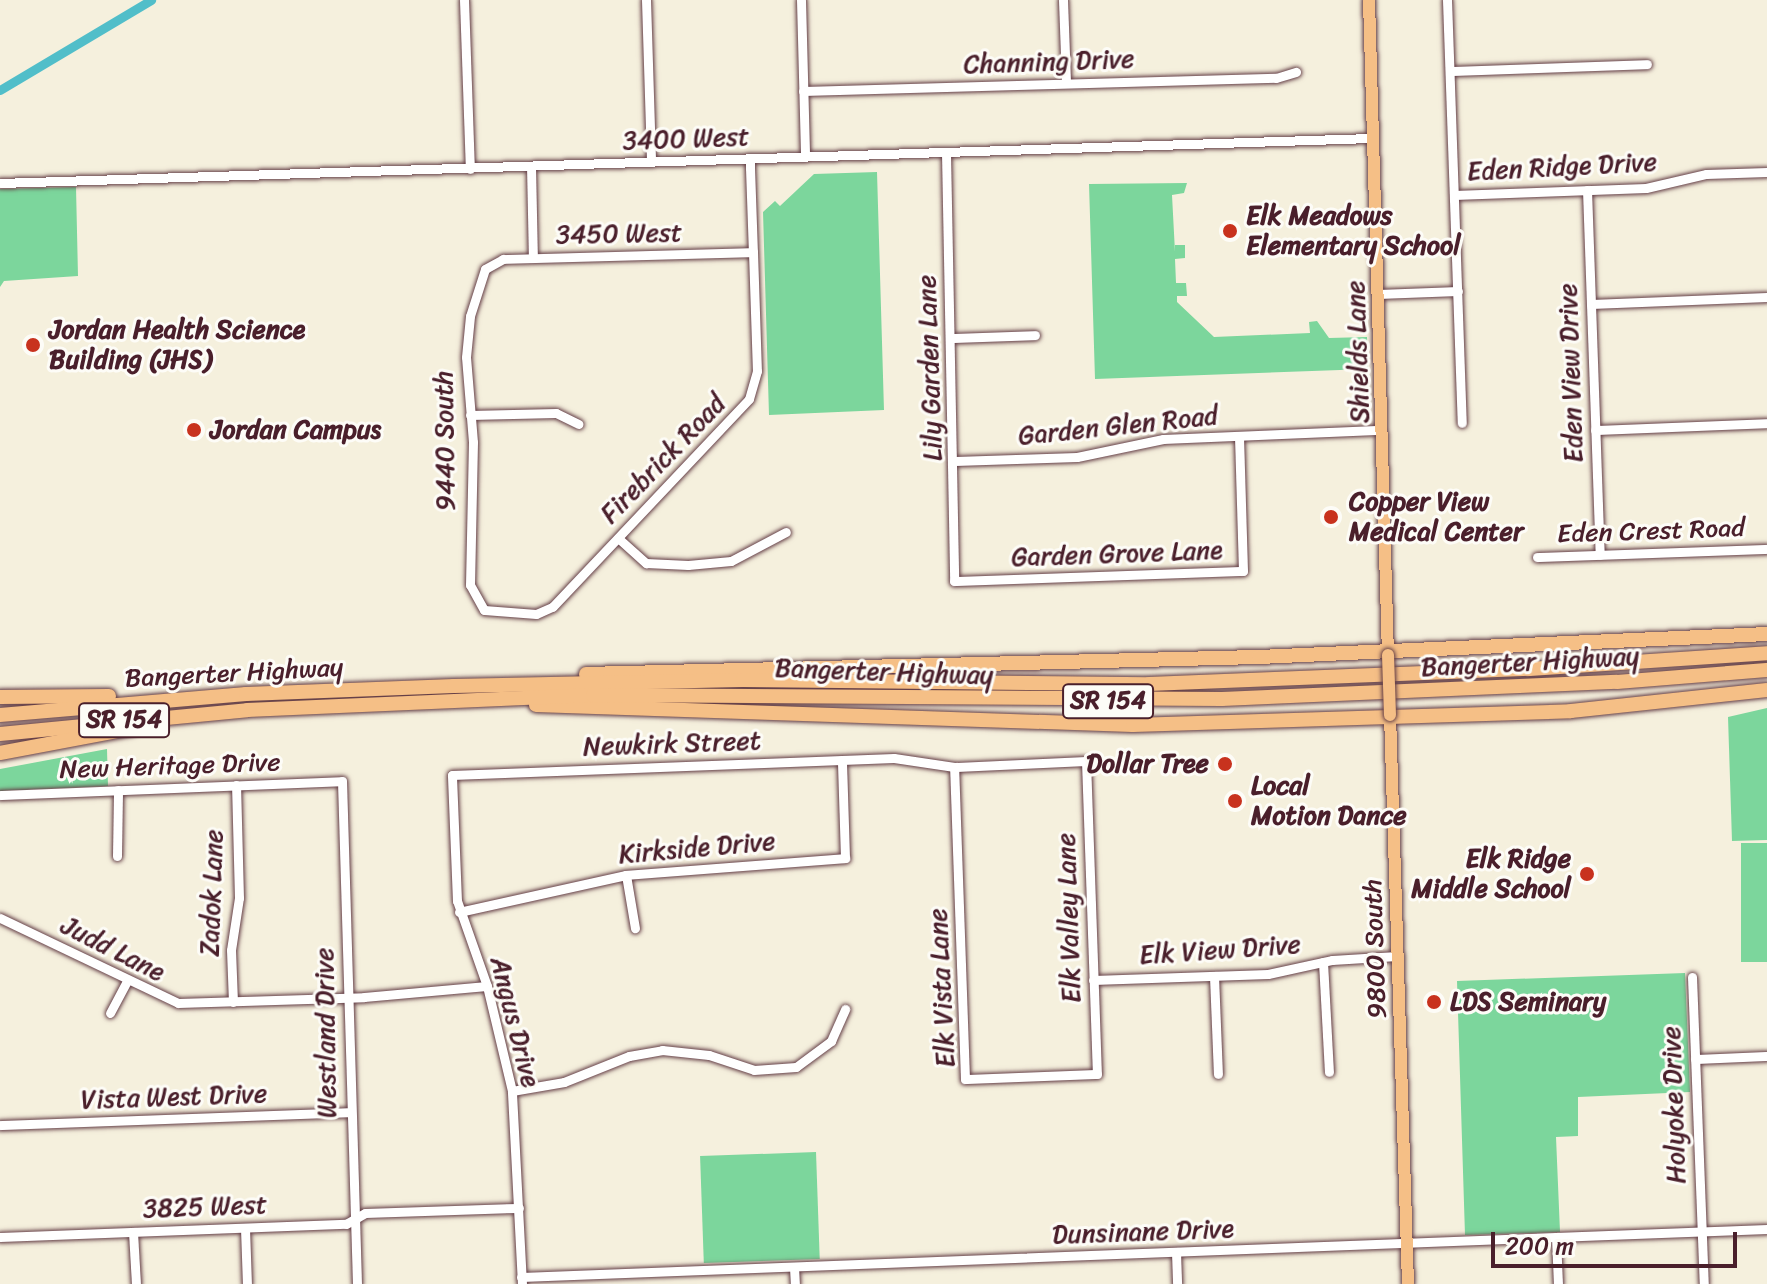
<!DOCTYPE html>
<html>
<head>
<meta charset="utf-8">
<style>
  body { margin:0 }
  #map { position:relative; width:1767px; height:1284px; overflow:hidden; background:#f5f0dd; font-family:Sriracha,sans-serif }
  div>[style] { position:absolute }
  .green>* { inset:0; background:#7cd69c; transform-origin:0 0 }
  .canal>* { height:9px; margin:-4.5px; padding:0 4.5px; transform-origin:4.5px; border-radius:4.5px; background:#51bec9 }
  .roads { filter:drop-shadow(0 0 2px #643e46) drop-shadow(0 0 2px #643e46) }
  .minor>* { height:9px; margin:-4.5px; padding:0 4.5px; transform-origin:4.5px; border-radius:4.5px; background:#fff }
  .major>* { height:12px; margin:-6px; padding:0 6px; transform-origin:6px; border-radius:6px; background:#f5bf86 }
  .highway>* { height:14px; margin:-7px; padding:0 7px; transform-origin:7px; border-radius:7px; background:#f5bf86 }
  .bridges { filter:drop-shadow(0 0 2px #643e46) drop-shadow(0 0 2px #643e46) }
  .major-bridge>* { height:12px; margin:-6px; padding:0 6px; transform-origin:6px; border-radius:6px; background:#f5bf86 }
  .dots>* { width:22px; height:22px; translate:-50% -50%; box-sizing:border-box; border:4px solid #fdfcf7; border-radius:50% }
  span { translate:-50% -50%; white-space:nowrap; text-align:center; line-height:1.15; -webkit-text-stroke:6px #fdfcf7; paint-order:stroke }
  .shield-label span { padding:2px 6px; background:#fdfcf7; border:2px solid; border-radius:6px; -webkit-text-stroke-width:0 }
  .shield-label { font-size:24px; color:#4a1f2b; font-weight:700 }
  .street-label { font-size:26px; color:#4a1f2b }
  .poi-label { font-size:26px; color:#4a1f2b; font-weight:700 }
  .left { translate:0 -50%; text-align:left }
  .right { translate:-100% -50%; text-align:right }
  .scale { position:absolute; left:1491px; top:1232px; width:246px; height:36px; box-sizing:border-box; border:4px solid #4a1f2b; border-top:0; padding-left:10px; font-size:24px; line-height:28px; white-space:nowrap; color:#4a1f2b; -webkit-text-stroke:6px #fdfcf7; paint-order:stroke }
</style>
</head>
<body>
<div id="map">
  <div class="green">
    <i style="clip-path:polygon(877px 172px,884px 410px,769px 415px,763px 212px,775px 201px,780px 206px,814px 174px)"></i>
    <i style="clip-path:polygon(1187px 183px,1184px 193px,1172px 195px,1175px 252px,1175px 245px,1185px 245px,1185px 258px,1175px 259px,1176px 283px,1186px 283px,1187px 296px,1177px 296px,1177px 302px,1214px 337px,1310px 333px,1309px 322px,1317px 321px,1329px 338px,1367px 337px,1368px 369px,1095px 379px,1089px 184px)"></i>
    <i style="clip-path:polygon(76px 187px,78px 276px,4px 281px,0 287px,0 189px)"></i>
    <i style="clip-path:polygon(1767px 708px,1767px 840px,1732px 841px,1728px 717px)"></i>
    <i style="clip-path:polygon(107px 749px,108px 786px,0 791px,0 769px)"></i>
    <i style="left:1767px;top:843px;width:119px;height:26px;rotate:90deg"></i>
    <i style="clip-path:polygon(1685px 973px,1690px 1092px,1578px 1097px,1578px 1136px,1556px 1137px,1560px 1232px,1465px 1235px,1457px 981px)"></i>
    <i style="left:816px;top:1152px;width:107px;height:116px;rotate:88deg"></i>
  </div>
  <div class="canal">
    <i style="left:0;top:90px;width:176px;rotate:-30.8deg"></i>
  </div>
  <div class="roads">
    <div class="minor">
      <i style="left:464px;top:0;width:169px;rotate:88deg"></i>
      <i style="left:646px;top:0;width:162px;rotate:88.2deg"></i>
      <i style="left:801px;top:0;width:156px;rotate:88.5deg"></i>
      <i style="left:1063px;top:0;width:83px;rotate:87.9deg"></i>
      <i style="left:1447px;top:0;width:423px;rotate:88deg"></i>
      <i style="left:1450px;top:71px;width:197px;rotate:-2deg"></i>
      <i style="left:803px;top:91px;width:473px;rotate:-1.6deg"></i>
      <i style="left:1276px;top:78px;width:21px;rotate:-17deg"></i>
      <i style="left:946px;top:153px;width:428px;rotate:88.9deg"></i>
      <i style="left:954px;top:581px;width:289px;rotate:-2deg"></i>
      <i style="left:1243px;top:571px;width:135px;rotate:-91.7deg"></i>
      <i style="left:750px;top:158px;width:10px;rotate:90deg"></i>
      <i style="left:750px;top:168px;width:84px;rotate:88deg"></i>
      <i style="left:753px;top:252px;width:119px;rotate:88.1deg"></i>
      <i style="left:757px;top:371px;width:29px;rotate:106deg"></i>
      <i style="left:749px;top:399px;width:286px;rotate:133.4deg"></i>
      <i style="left:552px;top:607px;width:17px;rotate:156deg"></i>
      <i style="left:536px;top:614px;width:52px;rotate:-175.6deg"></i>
      <i style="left:484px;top:610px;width:29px;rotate:-119deg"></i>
      <i style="left:470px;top:585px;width:143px;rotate:-88.8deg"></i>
      <i style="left:473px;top:442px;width:85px;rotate:-94.7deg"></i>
      <i style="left:466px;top:357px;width:41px;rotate:-84.4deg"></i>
      <i style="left:470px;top:316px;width:49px;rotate:-72.3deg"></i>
      <i style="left:485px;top:269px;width:21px;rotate:-29deg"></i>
      <i style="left:503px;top:259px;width:250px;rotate:-1.6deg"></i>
      <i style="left:531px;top:166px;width:92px;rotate:88.8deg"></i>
      <i style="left:0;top:183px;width:1374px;rotate:-1.88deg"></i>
      <i style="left:1587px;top:190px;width:365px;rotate:88deg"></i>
      <i style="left:1454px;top:195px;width:192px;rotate:-2.1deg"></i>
      <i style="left:1646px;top:188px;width:62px;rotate:-13.1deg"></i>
      <i style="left:1706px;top:174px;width:61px;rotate:-1.9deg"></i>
      <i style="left:1378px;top:294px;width:80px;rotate:-2.1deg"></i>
      <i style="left:1591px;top:304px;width:176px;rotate:-2.3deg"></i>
      <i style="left:951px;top:338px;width:84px;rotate:-2deg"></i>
      <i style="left:470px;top:415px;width:86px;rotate:-1.3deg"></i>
      <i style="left:556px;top:413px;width:25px;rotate:26deg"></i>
      <i style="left:1595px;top:430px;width:172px;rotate:-2.3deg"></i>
      <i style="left:955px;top:461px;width:122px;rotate:-1.9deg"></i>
      <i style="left:1077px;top:457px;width:88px;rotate:-11.8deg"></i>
      <i style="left:1163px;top:439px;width:219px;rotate:-2.4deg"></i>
      <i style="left:618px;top:538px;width:38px;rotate:42deg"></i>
      <i style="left:646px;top:563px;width:42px;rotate:2.7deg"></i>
      <i style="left:688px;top:565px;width:43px;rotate:-5.3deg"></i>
      <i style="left:731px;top:561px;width:62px;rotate:-27.8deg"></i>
      <i style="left:1537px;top:557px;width:230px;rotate:-2deg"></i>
      <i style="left:0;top:795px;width:342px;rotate:-2.3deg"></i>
      <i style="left:342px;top:781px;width:503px;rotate:88.29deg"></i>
      <i style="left:117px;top:856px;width:66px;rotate:-89.1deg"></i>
      <i style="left:626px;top:875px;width:54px;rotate:80.4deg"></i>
      <i style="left:459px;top:912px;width:171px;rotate:-12.5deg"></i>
      <i style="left:626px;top:875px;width:220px;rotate:-4.4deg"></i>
      <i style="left:845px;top:858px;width:98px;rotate:-91.8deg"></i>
      <i style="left:0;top:918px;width:197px;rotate:25.5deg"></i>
      <i style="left:178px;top:1003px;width:186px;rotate:-1.8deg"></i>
      <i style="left:364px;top:997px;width:123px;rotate:-5.1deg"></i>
      <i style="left:1323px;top:962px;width:110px;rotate:86.9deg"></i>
      <i style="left:1214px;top:976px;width:98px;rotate:87.7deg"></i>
      <i style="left:1692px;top:977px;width:307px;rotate:87.8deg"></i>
      <i style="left:1093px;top:980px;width:175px;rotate:-2deg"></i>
      <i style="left:1268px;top:974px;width:66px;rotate:-12.3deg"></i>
      <i style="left:1332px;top:960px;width:65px;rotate:-3.5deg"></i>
      <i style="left:233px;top:1002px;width:52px;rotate:-92.2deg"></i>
      <i style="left:231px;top:950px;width:53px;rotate:-81.3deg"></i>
      <i style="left:239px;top:898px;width:113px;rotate:-91.5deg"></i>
      <i style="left:110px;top:1013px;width:36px;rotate:-62deg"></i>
      <i style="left:1695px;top:1059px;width:72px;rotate:-2.4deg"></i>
      <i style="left:512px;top:1091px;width:53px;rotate:-9.8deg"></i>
      <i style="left:564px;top:1082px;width:70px;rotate:-21.8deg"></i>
      <i style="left:629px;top:1056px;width:34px;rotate:-10deg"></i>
      <i style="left:662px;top:1050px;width:47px;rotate:6.1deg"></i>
      <i style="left:709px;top:1055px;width:47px;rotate:18.4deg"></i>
      <i style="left:754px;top:1070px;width:42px;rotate:-4.1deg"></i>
      <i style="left:796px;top:1067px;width:44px;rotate:-36.6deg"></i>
      <i style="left:831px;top:1041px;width:35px;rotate:-66deg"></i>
      <i style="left:0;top:1125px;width:350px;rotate:-2.1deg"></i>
      <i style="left:245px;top:1228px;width:56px;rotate:88deg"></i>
      <i style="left:133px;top:1232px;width:52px;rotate:86.7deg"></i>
      <i style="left:0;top:1237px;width:346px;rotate:-2.2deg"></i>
      <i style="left:346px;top:1224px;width:22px;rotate:-30deg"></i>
      <i style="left:365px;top:1213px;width:154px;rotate:-1.9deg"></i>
      <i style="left:1556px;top:1237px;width:47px;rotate:87.6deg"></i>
      <i style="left:1176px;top:1252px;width:32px;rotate:88deg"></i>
      <i style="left:794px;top:1267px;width:17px;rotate:87deg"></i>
      <i style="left:521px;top:1277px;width:1247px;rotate:-2.21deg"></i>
      <i style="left:522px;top:1284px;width:193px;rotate:-93deg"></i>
      <i style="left:512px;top:1091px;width:108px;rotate:-103.4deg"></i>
      <i style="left:487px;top:986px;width:90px;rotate:-109.4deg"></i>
      <i style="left:457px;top:901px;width:126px;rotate:-92.3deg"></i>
      <i style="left:452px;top:775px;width:442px;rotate:-2.2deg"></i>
      <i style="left:894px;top:758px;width:61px;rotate:8.5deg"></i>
      <i style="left:954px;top:767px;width:132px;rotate:-2.6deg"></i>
      <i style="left:1086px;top:761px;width:313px;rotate:88deg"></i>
      <i style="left:1097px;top:1074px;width:132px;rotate:177.8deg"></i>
      <i style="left:965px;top:1079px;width:312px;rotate:-92deg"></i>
    </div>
    <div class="major">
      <i style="left:1369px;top:0;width:655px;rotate:88.34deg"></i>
      <i style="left:1390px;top:715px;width:569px;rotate:88.19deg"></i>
    </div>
    <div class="highway">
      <i style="left:586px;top:674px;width:673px;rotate:-1.45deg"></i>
      <i style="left:1259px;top:657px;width:509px;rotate:-2.59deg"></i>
      <i style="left:0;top:697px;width:109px;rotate:-0.5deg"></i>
      <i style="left:536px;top:705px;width:597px;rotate:1.92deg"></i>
      <i style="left:1133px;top:725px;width:438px;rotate:-1.8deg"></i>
      <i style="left:1571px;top:711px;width:197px;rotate:-6.1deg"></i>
      <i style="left:0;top:715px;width:247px;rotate:-4.9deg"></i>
      <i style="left:246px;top:694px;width:208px;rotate:-2.2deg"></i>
      <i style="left:454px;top:686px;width:289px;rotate:-1.2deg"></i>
      <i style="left:743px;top:680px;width:406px;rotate:0.6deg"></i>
      <i style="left:1149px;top:684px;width:380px;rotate:-2.3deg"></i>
      <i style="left:1529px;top:669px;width:239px;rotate:-3.8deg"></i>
      <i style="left:0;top:734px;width:248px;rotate:-5.5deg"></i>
      <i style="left:247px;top:710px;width:346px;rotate:-2.5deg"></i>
      <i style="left:593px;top:695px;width:629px;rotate:0.36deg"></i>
      <i style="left:1222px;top:699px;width:395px;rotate:-2.5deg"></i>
      <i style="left:1617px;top:682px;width:150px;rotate:-4.6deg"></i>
      <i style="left:0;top:753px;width:135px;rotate:-10.6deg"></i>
    </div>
  </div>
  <div class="bridges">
    <div class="major-bridge">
      <i style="left:1388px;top:655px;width:60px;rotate:88.1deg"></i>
    </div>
  </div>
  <div class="dots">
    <i style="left:1230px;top:231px;background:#c8321e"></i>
    <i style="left:33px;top:345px;background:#c8321e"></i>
    <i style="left:194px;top:430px;background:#c8321e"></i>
    <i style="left:1331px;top:517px;background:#c8321e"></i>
    <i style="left:1225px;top:764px;background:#c8321e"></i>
    <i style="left:1235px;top:801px;background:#c8321e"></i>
    <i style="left:1587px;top:874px;background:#c8321e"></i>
    <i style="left:1434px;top:1002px;background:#c8321e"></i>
  </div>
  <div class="shield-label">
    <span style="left:1108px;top:701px">SR 154</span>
    <span style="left:124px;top:720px">SR 154</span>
  </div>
  <div class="street-label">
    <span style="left:1049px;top:62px;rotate:-2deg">Channing Drive</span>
    <span style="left:686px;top:139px;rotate:-2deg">3400 West</span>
    <span style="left:1562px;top:167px;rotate:-3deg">Eden Ridge Drive</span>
    <span style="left:619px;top:234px;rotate:-1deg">3450 West</span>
    <span style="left:1358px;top:352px;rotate:-92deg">Shields Lane</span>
    <span style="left:930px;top:368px;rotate:-92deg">Lily Garden Lane</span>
    <span style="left:1571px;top:373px;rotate:-92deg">Eden View Drive</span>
    <span style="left:1118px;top:426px;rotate:-6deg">Garden Glen Road</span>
    <span style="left:445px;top:441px;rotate:-91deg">9440 South</span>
    <span style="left:663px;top:459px;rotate:-46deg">Firebrick Road</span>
    <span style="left:1651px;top:531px;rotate:-2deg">Eden Crest Road</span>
    <span style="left:1117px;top:554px;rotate:-2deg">Garden Grove Lane</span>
    <span style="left:1530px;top:662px;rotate:-3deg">Bangerter Highway</span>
    <span style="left:884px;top:672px;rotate:2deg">Bangerter Highway</span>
    <span style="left:234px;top:673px;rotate:-3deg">Bangerter Highway</span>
    <span style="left:672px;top:744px;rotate:-2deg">Newkirk Street</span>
    <span style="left:170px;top:766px;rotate:-2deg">New Heritage Drive</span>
    <span style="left:697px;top:848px;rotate:-5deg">Kirkside Drive</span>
    <span style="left:212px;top:893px;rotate:-88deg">Zadok Lane</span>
    <span style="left:1069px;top:918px;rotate:-92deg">Elk Valley Lane</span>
    <span style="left:113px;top:949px;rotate:27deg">Judd Lane</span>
    <span style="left:1375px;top:949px;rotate:-92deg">9800 South</span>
    <span style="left:1220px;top:950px;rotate:-4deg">Elk View Drive</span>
    <span style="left:942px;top:988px;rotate:-93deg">Elk Vista Lane</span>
    <span style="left:515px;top:1022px;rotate:76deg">Angus Drive</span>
    <span style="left:326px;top:1033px;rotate:-91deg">Westland Drive</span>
    <span style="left:174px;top:1097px;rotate:-2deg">Vista West Drive</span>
    <span style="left:1674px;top:1105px;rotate:-92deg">Holyoke Drive</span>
    <span style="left:205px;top:1207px;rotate:-2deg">3825 West</span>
    <span style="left:1143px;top:1232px;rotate:-2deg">Dunsinane Drive</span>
  </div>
  <div class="poi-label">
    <span class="left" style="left:1246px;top:231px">Elk Meadows<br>Elementary School</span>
    <span class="left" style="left:49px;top:345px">Jordan Health Science<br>Building (JHS)</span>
    <span class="left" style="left:210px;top:430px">Jordan Campus</span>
    <span class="left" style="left:1349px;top:517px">Copper View<br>Medical Center</span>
    <span class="right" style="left:1209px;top:764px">Dollar Tree</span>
    <span class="left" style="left:1251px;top:801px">Local<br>Motion Dance</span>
    <span class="right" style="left:1571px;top:874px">Elk Ridge<br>Middle School</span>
    <span class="left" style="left:1450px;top:1002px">LDS Seminary</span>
  </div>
  <div class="scale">200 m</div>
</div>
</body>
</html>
